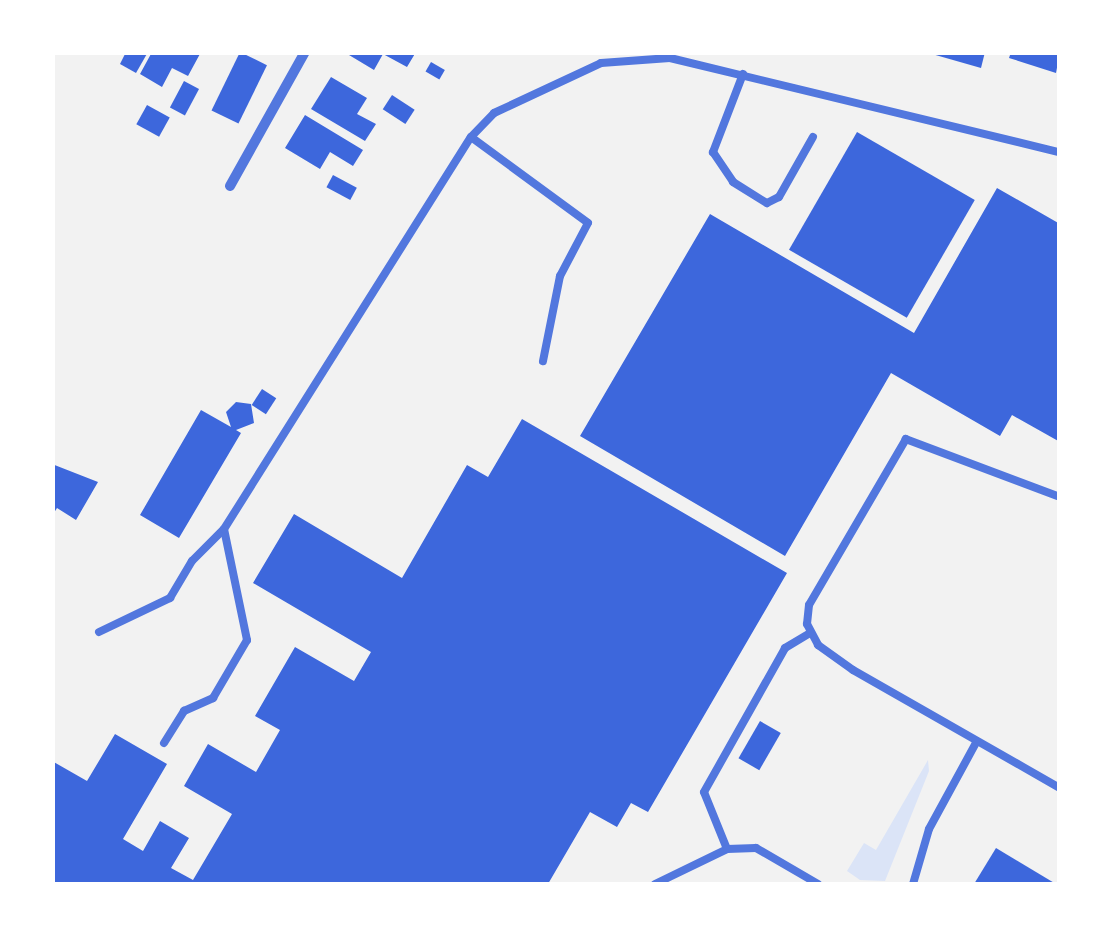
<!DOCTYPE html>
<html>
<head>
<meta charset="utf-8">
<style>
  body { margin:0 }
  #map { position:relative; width:1112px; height:937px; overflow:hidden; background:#f2f2f2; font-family:"Fira Sans Condensed",sans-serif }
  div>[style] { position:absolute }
  .green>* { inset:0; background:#dbe4f7 }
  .building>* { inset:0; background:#3d67dc; transform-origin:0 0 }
  .service>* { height:8px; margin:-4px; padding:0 4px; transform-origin:4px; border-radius:4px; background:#5277de }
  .minor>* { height:10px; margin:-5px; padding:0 5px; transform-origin:5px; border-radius:5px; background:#5277de }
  span { translate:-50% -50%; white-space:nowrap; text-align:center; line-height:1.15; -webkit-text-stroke:8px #fff; paint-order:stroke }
  .frame { position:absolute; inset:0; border:55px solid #fff; pointer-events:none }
</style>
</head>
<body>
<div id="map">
  <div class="green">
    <i style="clip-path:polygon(928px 760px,929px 771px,885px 881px,860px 880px,847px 871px,864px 843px,876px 850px)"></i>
  </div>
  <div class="building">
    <i style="clip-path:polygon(126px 52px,148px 52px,136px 73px,120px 64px)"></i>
    <i style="clip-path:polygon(152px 52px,201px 52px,188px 76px,172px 68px,162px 87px,140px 74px)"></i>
    <i style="left:240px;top:52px;width:30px;height:65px;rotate:26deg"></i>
    <i style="clip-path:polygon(344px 52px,416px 52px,407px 67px,383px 54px,374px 70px)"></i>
    <i style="clip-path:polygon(925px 52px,985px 52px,981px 68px)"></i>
    <i style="clip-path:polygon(1011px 52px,1060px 52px,1056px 73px,1009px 58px)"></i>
    <i style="left:431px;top:62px;width:16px;height:11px;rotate:30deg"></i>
    <i style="clip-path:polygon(331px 77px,367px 98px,357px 114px,376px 124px,365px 141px,311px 109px)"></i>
    <i style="left:184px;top:81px;width:17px;height:30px;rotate:28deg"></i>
    <i style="left:392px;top:95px;width:27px;height:17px;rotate:33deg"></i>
    <i style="left:147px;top:105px;width:26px;height:22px;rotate:29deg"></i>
    <i style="clip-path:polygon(305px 115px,363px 150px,353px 166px,330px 152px,320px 169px,285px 148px)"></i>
    <i style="left:857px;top:132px;width:136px;height:136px;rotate:30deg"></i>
    <i style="left:333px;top:175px;width:27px;height:14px;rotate:28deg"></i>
    <i style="clip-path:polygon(997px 188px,1060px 224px,1060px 442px,1012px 415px,1000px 436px,891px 373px,785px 556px,580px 436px,710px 214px,914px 333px)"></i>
    <i style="left:262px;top:389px;width:17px;height:19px;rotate:33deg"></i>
    <i style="clip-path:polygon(236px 402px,251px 404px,254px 423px,236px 430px,241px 433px,179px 538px,140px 515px,201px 410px,231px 427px,226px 412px)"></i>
    <i style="clip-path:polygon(522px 419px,787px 573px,648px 812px,631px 803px,617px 827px,590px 812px,548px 884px,52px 884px,52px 761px,87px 781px,115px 734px,167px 764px,123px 839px,143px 851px,160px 821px,189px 838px,171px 868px,193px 880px,232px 814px,184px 786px,208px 744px,256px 772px,280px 730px,255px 716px,295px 647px,354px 681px,371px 652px,253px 583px,294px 514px,402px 578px,467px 465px,488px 477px)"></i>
    <i style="clip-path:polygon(52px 464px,98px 482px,76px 520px,57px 508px,52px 516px)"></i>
    <i style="left:760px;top:721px;width:24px;height:43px;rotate:30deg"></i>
    <i style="clip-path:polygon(996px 848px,1056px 884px,974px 884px)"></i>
  </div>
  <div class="service">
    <i style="left:743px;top:74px;width:84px;rotate:111deg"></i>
    <i style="left:713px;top:152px;width:36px;rotate:56deg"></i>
    <i style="left:733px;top:182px;width:40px;rotate:32deg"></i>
    <i style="left:767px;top:203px;width:13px;rotate:-27deg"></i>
    <i style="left:779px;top:197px;width:69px;rotate:-60.5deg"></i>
    <i style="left:471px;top:137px;width:145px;rotate:36.3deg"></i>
    <i style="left:588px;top:223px;width:60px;rotate:117.8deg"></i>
    <i style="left:560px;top:276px;width:87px;rotate:101.3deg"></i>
    <i style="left:1060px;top:497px;width:165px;rotate:-159.4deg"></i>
    <i style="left:906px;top:439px;width:192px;rotate:120.3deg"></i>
    <i style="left:809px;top:605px;width:19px;rotate:96deg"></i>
    <i style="left:807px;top:624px;width:24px;rotate:62deg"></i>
    <i style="left:818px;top:645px;width:43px;rotate:35.5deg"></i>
    <i style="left:853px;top:670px;width:238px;rotate:29.7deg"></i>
    <i style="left:99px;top:632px;width:79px;rotate:-25.6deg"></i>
    <i style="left:170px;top:598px;width:43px;rotate:-59.3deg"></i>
    <i style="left:192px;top:561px;width:45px;rotate:-45deg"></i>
    <i style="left:164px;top:743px;width:38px;rotate:-58deg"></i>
    <i style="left:184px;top:711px;width:32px;rotate:-24deg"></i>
    <i style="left:213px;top:698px;width:67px;rotate:-59.6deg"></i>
    <i style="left:247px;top:640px;width:113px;rotate:-101.7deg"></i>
    <i style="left:224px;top:529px;width:463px;rotate:-57.8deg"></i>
    <i style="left:471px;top:137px;width:33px;rotate:-46deg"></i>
    <i style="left:494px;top:113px;width:118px;rotate:-25deg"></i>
    <i style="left:601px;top:63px;width:69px;rotate:-4.1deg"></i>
    <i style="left:670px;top:58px;width:401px;rotate:13.6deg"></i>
    <i style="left:727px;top:849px;width:61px;rotate:-112deg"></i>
    <i style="left:704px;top:792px;width:165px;rotate:-60.6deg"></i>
    <i style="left:785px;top:648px;width:29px;rotate:-31deg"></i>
    <i style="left:655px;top:884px;width:80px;rotate:-25.9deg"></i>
    <i style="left:727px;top:849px;width:29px;rotate:-2deg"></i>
    <i style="left:756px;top:848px;width:72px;rotate:30.1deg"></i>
    <i style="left:913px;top:884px;width:57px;rotate:-73.8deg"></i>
    <i style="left:929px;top:829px;width:100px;rotate:-61.4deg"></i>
  </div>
  <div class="minor">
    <i style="left:230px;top:186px;width:154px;rotate:-60.8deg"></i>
  </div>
  <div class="frame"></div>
</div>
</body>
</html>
